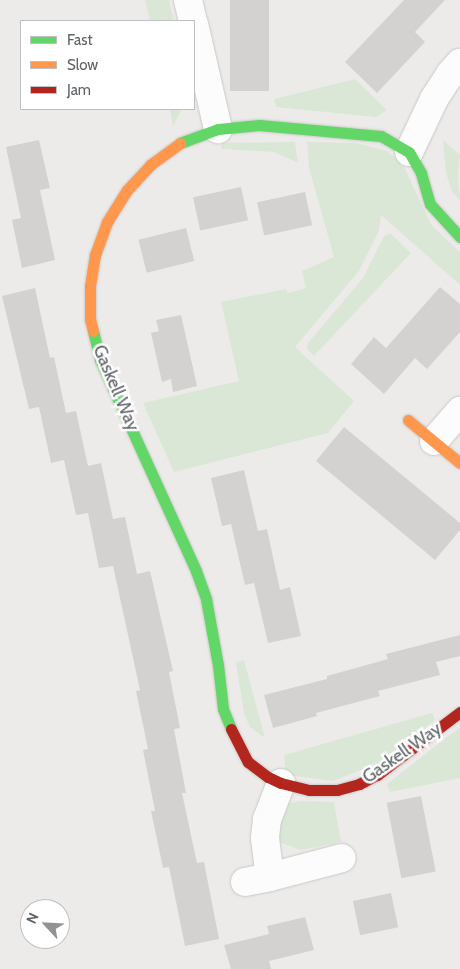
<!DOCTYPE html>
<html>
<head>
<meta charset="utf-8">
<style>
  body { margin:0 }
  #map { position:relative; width:460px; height:969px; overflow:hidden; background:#edebe9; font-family:Cabin,sans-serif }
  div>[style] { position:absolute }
  .green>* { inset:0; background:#dae7d6 }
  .building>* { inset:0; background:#d4d2d1; transform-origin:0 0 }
  .roads { filter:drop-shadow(0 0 1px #cac9c8) drop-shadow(0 0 1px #cac9c8) }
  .street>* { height:28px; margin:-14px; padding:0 14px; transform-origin:14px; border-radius:14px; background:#fcfcfc }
  .fast>* { height:11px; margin:-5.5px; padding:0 5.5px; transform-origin:5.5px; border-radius:5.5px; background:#63d668 }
  .slow>* { height:11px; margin:-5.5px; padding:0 5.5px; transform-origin:5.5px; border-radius:5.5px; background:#ff974d }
  .jam>* { height:11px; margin:-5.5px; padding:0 5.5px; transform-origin:5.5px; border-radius:5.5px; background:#b3261e }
  span { translate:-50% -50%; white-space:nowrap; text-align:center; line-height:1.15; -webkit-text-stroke:5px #fff; paint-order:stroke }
  .street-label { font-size:18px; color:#5e6265 }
  .legend { position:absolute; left:20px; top:20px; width:175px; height:90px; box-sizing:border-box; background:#fff; border:1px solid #bfc0c1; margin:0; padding:6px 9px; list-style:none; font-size:15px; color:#5e6265 }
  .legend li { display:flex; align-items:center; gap:10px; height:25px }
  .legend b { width:25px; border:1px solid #bfc0c1 }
  .north { position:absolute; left:20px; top:899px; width:50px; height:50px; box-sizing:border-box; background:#fff; border:1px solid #bfc0c1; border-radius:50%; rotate:295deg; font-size:14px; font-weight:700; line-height:20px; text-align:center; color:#5e6265 }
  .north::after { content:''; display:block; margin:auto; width:18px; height:22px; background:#909293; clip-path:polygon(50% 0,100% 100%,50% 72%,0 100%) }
</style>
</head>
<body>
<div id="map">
  <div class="green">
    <i style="clip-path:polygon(145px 0,169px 0,174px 21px,150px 21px)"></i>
    <i style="clip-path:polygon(355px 79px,387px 110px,376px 117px,276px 107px,274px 99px)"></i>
    <i style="clip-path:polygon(170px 109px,182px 109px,173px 126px)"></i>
    <i style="clip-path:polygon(443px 140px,460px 155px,458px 175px,460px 201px,452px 191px,446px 173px)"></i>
    <i style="clip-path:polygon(295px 142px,298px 163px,274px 152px,221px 149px,222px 143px)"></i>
    <i style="clip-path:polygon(307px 142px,356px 143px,387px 151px,404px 167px,432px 226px,460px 252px,460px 285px,381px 215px,379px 231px,359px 271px,295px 347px,354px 401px,328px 433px,174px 472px,143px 403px,239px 381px,221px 302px,286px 289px,288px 293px,306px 288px,302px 271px,334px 257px,309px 168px)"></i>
    <i style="clip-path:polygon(390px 233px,411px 253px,314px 356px,307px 349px,308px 343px,363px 278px,384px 236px)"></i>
    <i style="clip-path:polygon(244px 660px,265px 738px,250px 727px,244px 714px,236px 662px)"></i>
    <i style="clip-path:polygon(432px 713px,435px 720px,381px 762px,333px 781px,286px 775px,284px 755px)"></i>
    <i style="clip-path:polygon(460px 727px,460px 778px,390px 792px,387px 784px)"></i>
    <i style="clip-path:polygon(300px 801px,334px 802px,341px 842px,301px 850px,281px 843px,275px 836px,274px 827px,287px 804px)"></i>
  </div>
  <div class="building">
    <i style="left:230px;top:0;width:39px;height:91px"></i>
    <i style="clip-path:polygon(404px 0,445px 0,415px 32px,425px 42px,377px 93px,345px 62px)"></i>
    <i style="clip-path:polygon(39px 140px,50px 188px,40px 190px,55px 260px,22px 268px,12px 220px,21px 218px,6px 147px)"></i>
    <i style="left:241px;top:187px;width:34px;height:49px;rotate:78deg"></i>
    <i style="left:305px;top:192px;width:34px;height:49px;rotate:78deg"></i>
    <i style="left:186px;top:228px;width:34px;height:49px;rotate:76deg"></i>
    <i style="clip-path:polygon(440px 287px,460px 304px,460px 332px,427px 369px,415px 358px,384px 394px,351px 364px,374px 337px,386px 348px)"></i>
    <i style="clip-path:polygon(35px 288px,50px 358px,54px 357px,66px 413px,76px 411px,88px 466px,101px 463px,113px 519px,125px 517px,137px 574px,150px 571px,173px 671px,169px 672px,180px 728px,174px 729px,186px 793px,182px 793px,197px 863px,204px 862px,219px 939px,185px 946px,169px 867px,163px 868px,151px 811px,155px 811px,143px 750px,148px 749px,136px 691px,140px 690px,113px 566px,99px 568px,88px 513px,76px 515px,64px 460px,51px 463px,39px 407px,29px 409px,2px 296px)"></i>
    <i style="clip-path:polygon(181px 315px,197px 386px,173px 392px,171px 379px,162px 382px,151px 333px,159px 331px,156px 320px)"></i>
    <i style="clip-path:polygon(344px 427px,460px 523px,460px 530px,435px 560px,316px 461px)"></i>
    <i style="clip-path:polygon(244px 470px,258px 531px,267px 529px,280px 590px,290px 587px,301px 636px,268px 643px,254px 583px,245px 585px,231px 524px,222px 526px,211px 478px)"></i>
    <i style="clip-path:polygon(460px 635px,460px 656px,436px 662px,440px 675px,378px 691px,380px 696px,316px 713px,317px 716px,273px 728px,264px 695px,327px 679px,327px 676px,388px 659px,386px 654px)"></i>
    <i style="left:421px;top:796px;width:77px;height:35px;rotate:79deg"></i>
    <i style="left:391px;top:893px;width:35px;height:39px;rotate:78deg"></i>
    <i style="clip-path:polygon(305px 917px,314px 950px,269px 961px,271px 969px,231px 969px,224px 945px,269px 934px,267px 926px)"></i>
  </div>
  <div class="roads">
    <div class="street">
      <i style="left:188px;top:0;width:22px;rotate:77deg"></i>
      <i style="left:194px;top:24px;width:108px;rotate:77.1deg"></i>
      <i style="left:409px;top:152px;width:59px;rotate:-64.7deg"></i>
      <i style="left:434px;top:99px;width:30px;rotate:-57deg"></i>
      <i style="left:450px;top:74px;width:15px;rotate:-48deg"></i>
      <i style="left:434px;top:441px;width:40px;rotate:-49deg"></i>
      <i style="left:281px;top:783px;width:39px;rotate:111deg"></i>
      <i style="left:267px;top:819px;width:19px;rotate:96deg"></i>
      <i style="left:265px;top:838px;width:39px;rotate:83deg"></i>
      <i style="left:270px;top:877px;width:74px;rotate:-14.8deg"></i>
      <i style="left:245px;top:882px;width:25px;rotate:-11deg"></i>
    </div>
    <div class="fast">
      <i style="left:180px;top:143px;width:40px;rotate:-20.2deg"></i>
      <i style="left:218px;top:129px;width:41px;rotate:-5.6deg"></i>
      <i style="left:259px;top:125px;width:122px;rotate:5.2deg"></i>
      <i style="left:381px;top:136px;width:32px;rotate:30deg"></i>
      <i style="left:409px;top:152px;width:24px;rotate:60deg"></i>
      <i style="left:421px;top:173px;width:32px;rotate:74deg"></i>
      <i style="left:430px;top:204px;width:45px;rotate:47.7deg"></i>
      <i style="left:93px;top:331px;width:30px;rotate:76deg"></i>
      <i style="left:100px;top:360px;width:232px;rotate:65.5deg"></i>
      <i style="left:196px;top:571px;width:30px;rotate:70deg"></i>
      <i style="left:206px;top:599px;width:67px;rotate:79.7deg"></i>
      <i style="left:218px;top:665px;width:44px;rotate:83.5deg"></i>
      <i style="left:223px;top:709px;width:22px;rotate:68deg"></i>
    </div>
    <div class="slow">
      <i style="left:93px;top:331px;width:12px;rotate:-104deg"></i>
      <i style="left:90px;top:319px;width:33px;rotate:-90deg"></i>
      <i style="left:90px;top:286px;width:31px;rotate:-81deg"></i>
      <i style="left:95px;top:255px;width:35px;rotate:-70deg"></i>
      <i style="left:107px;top:222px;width:38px;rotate:-58deg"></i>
      <i style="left:127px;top:190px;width:34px;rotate:-47deg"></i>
      <i style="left:150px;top:165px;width:37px;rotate:-36deg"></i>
      <i style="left:408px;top:420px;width:67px;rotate:39.6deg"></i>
    </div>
    <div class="jam">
      <i style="left:231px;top:729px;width:37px;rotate:63deg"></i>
      <i style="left:248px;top:762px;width:25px;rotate:37deg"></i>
      <i style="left:268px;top:777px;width:14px;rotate:25deg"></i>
      <i style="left:281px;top:783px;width:29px;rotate:14deg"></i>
      <i style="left:309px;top:790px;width:28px"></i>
      <i style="left:337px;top:790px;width:23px;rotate:-15deg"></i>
      <i style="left:359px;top:784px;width:20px;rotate:-27deg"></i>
      <i style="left:377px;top:775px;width:104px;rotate:-37.2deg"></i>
    </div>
  </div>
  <div class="street-label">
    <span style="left:116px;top:388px;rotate:67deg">Gaskell Way</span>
    <span style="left:402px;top:753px;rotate:-35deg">Gaskell Way</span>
  </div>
  <ul class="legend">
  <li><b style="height:6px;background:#63d668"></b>Fast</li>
  <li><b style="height:6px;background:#ff974d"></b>Slow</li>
  <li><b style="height:6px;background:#b3261e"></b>Jam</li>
  </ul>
  <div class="north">N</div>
</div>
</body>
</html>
